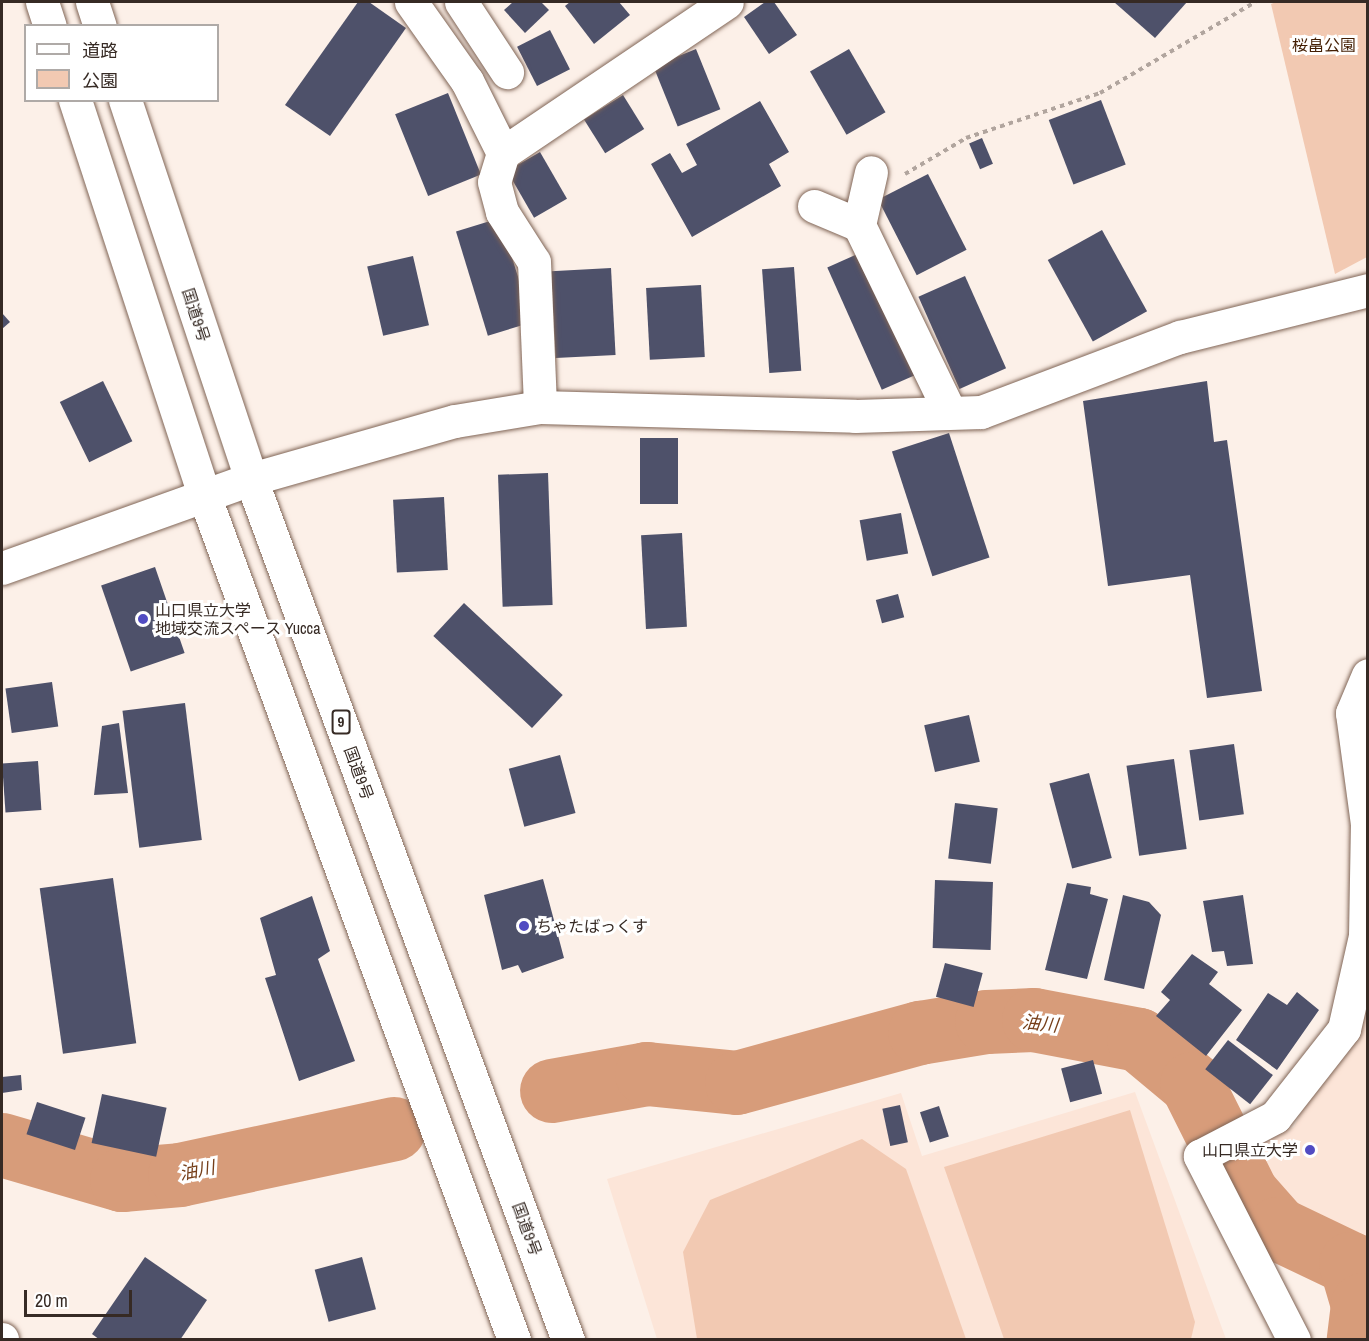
<!DOCTYPE html>
<html>
<head>
<meta charset="utf-8">
<style>
  body { margin:0 }
  #map { position:relative; width:1369px; height:1341px; overflow:hidden; background:#fcf0e8; font-family:"Archivo Narrow","Noto Sans JP",sans-serif }
  div>[style] { position:absolute }
  .built>* { inset:0; background:#fce5d8 }
  .green>* { inset:0; background:#f2c9b2 }
  .river>* { height:64px; margin:-32px; padding:0 32px; transform-origin:32px; border-radius:32px; background:#d79c7a }
  .building>* { inset:0; background:#4e516a; transform-origin:0 0 }
  .path>* { height:4px; margin-top:-2px; transform-origin:0; background:repeating-linear-gradient(90deg,#b1a59e 0 4.5px,transparent 0 9px) }
  .roads { filter:drop-shadow(0 0 2px #806556) drop-shadow(0 0 2px #806556) }
  .minor>* { height:33px; margin:-16.5px; padding:0 16.5px; transform-origin:16.5px; border-radius:16.5px; background:#fff }
  .highway>* { height:33px; margin:-16.5px; padding:0 16.5px; transform-origin:16.5px; border-radius:16.5px; background:#fff }
  .dots>* { width:16px; height:16px; translate:-50% -50%; box-sizing:border-box; border:3px solid #fff; border-radius:50% }
  span { translate:-50% -50%; white-space:nowrap; text-align:center; line-height:1.15; -webkit-text-stroke:6px #fff; paint-order:stroke }
  .shield-label span { padding:2px 4px; background:#fff; border:2px solid; border-radius:4px; -webkit-text-stroke-width:0 }
  .shield-label { font-size:15px; color:#362a24; font-weight:700 }
  .park-label { font-size:16px; color:#431e03 }
  .street-label { font-size:16px; color:#362a24 }
  .poi-label { font-size:16px; color:#362a24 }
  .left { translate:0 -50%; text-align:left }
  .right { translate:-100% -50%; text-align:right }
  .water-label { font-size:18px; color:#763f1a; font-style:italic }
  .frame { position:absolute; inset:0; border:3px solid #362a24; pointer-events:none }
  .legend { position:absolute; left:24px; top:24px; width:195px; height:78px; box-sizing:border-box; background:#fff; border:2px solid #afaaa7; margin:0; padding:8px 10px; list-style:none; font-size:18px; color:#362a24 }
  .legend li { display:flex; align-items:center; gap:12px; height:30px }
  .legend b { width:30px; border:2px solid #afaaa7 }
  .scale { position:absolute; left:24px; top:1290px; width:108px; height:27px; box-sizing:border-box; border:3px solid #362a24; border-top:0; padding-left:8px; font-size:18px; line-height:21px; white-space:nowrap; color:#362a24; -webkit-text-stroke:4px #fff; paint-order:stroke }
</style>
</head>
<body>
<div id="map">
  <div class="built">
    <i style="clip-path:polygon(1367px 998px,1367px 1288px,1359px 1265px,1340px 1248px,1288px 1229px,1254px 1198px,1239px 1162px,1266px 1139px,1294px 1127px,1308px 1098px,1360px 1035px)"></i>
    <i style="clip-path:polygon(1135px 1092px,1226px 1339px,657px 1339px,607px 1179px,901px 1093px,922px 1156px)"></i>
  </div>
  <div class="green">
    <i style="clip-path:polygon(1276px 2px,1367px 2px,1367px 257px,1335px 274px,1271px 4px)"></i>
    <i style="clip-path:polygon(1130px 1110px,1195px 1322px,1191px 1339px,1004px 1339px,944px 1167px)"></i>
    <i style="clip-path:polygon(862px 1139px,906px 1169px,966px 1339px,697px 1339px,683px 1252px,710px 1200px)"></i>
  </div>
  <div class="river">
    <i style="left:552px;top:1091px;width:97px;rotate:-10.1deg"></i>
    <i style="left:647px;top:1074px;width:90px;rotate:5.7deg"></i>
    <i style="left:737px;top:1083px;width:190px;rotate:-15.3deg"></i>
    <i style="left:920px;top:1033px;width:68px;rotate:-9.3deg"></i>
    <i style="left:987px;top:1022px;width:47px;rotate:-2.4deg"></i>
    <i style="left:1034px;top:1020px;width:107px;rotate:10.8deg"></i>
    <i style="left:1139px;top:1040px;width:69px;rotate:39.7deg"></i>
    <i style="left:1192px;top:1084px;width:123px;rotate:63.4deg"></i>
    <i style="left:1247px;top:1194px;width:47px;rotate:48.5deg"></i>
    <i style="left:1278px;top:1229px;width:81px;rotate:25.6deg"></i>
    <i style="left:1351px;top:1264px;width:43px;rotate:73.7deg"></i>
    <i style="left:1363px;top:1305px;width:35px;rotate:97deg"></i>
    <i style="left:2px;top:1145px;width:125px;rotate:16.3deg"></i>
    <i style="left:122px;top:1180px;width:58px;rotate:-4.9deg"></i>
    <i style="left:180px;top:1175px;width:219px;rotate:-12.1deg"></i>
  </div>
  <div class="building">
    <i style="clip-path:polygon(358px 2px,369px 2px,406px 28px,330px 136px,285px 105px)"></i>
    <i style="clip-path:polygon(513px 2px,541px 2px,549px 10px,525px 33px,504px 10px)"></i>
    <i style="clip-path:polygon(570px 2px,619px 2px,630px 15px,594px 44px,565px 6px)"></i>
    <i style="clip-path:polygon(765px 2px,774px 2px,797px 35px,769px 54px,744px 17px)"></i>
    <i style="clip-path:polygon(1114px 2px,1187px 2px,1155px 38px)"></i>
    <i style="left:550px;top:30px;width:44px;height:37px;rotate:63deg"></i>
    <i style="left:696px;top:49px;width:65px;height:46px;rotate:68deg"></i>
    <i style="left:849px;top:49px;width:73px;height:45px;rotate:60deg"></i>
    <i style="left:448px;top:93px;width:88px;height:57px;rotate:68deg"></i>
    <i style="left:623px;top:95px;width:40px;height:46px;rotate:58deg"></i>
    <i style="left:1101px;top:100px;width:69px;height:56px;rotate:69deg"></i>
    <i style="clip-path:polygon(760px 101px,789px 152px,769px 164px,781px 186px,692px 237px,651px 164px,670px 153px,682px 173px,697px 165px,686px 144px)"></i>
    <i style="left:982px;top:138px;width:28px;height:14px;rotate:67deg"></i>
    <i style="left:540px;top:152px;width:54px;height:38px;rotate:60deg"></i>
    <i style="left:928px;top:174px;width:85px;height:56px;rotate:63deg"></i>
    <i style="left:500px;top:218px;width:109px;height:46px;rotate:73deg"></i>
    <i style="left:1102px;top:230px;width:93px;height:62px;rotate:61deg"></i>
    <i style="left:862px;top:252px;width:134px;height:38px;rotate:66deg"></i>
    <i style="left:413px;top:256px;width:71px;height:47px;rotate:77deg"></i>
    <i style="left:794px;top:267px;width:104px;height:32px;rotate:86deg"></i>
    <i style="left:611px;top:268px;width:87px;height:60px;rotate:87deg"></i>
    <i style="left:965px;top:276px;width:101px;height:51px;rotate:66deg"></i>
    <i style="left:701px;top:285px;width:72px;height:55px;rotate:87deg"></i>
    <i style="clip-path:polygon(2px 313px,10px 322px,2px 329px)"></i>
    <i style="left:103px;top:381px;width:67px;height:48px;rotate:64deg"></i>
    <i style="clip-path:polygon(1207px 381px,1214px 442px,1227px 440px,1262px 691px,1207px 698px,1190px 575px,1108px 586px,1083px 401px)"></i>
    <i style="left:949px;top:433px;width:131px;height:60px;rotate:72deg"></i>
    <i style="left:640px;top:438px;width:38px;height:66px"></i>
    <i style="left:548px;top:473px;width:132px;height:50px;rotate:88deg"></i>
    <i style="left:444px;top:497px;width:73px;height:51px;rotate:87deg"></i>
    <i style="left:901px;top:513px;width:41px;height:42px;rotate:80deg"></i>
    <i style="left:682px;top:533px;width:94px;height:41px;rotate:87deg"></i>
    <i style="left:155px;top:567px;width:91px;height:57px;rotate:71deg"></i>
    <i style="left:898px;top:594px;width:24px;height:23px;rotate:75deg"></i>
    <i style="left:464px;top:603px;width:135px;height:45px;rotate:43deg"></i>
    <i style="left:52px;top:682px;width:45px;height:47px;rotate:82deg"></i>
    <i style="left:185px;top:703px;width:138px;height:63px;rotate:83deg"></i>
    <i style="left:969px;top:715px;width:48px;height:46px;rotate:77deg"></i>
    <i style="clip-path:polygon(119px 723px,128px 793px,94px 795px,102px 726px)"></i>
    <i style="left:1234px;top:744px;width:71px;height:45px;rotate:82deg"></i>
    <i style="left:560px;top:755px;width:60px;height:53px;rotate:75deg"></i>
    <i style="left:1174px;top:759px;width:91px;height:48px;rotate:82deg"></i>
    <i style="left:38px;top:761px;width:49px;height:36px;rotate:86deg"></i>
    <i style="left:1089px;top:773px;width:88px;height:41px;rotate:75deg"></i>
    <i style="left:955px;top:803px;width:43px;height:56px;rotate:7deg"></i>
    <i style="left:113px;top:878px;width:167px;height:74px;rotate:82deg"></i>
    <i style="clip-path:polygon(543px 879px,564px 958px,522px 973px,518px 965px,502px 970px,484px 895px)"></i>
    <i style="left:935px;top:880px;width:58px;height:68px;rotate:2deg"></i>
    <i style="clip-path:polygon(1067px 883px,1091px 887px,1090px 894px,1108px 899px,1087px 979px,1045px 970px)"></i>
    <i style="clip-path:polygon(1123px 895px,1149px 902px,1161px 915px,1144px 989px,1104px 980px)"></i>
    <i style="clip-path:polygon(1243px 895px,1253px 964px,1227px 966px,1224px 951px,1212px 952px,1203px 901px)"></i>
    <i style="clip-path:polygon(312px 896px,330px 951px,318px 959px,355px 1061px,299px 1081px,265px 978px,276px 975px,260px 918px)"></i>
    <i style="clip-path:polygon(1192px 954px,1218px 972px,1209px 984px,1242px 1010px,1206px 1056px,1156px 1016px,1170px 1000px,1161px 992px)"></i>
    <i style="left:945px;top:963px;width:39px;height:35px;rotate:15deg"></i>
    <i style="clip-path:polygon(1297px 992px,1319px 1010px,1277px 1070px,1236px 1040px,1268px 993px,1287px 1005px)"></i>
    <i style="left:1228px;top:1040px;width:57px;height:37px;rotate:38deg"></i>
    <i style="left:1093px;top:1060px;width:35px;height:33px;rotate:75deg"></i>
    <i style="clip-path:polygon(21px 1075px,22px 1090px,2px 1093px,2px 1077px)"></i>
    <i style="left:102px;top:1094px;width:66px;height:50px;rotate:12deg"></i>
    <i style="left:37px;top:1102px;width:51px;height:34px;rotate:18deg"></i>
    <i style="left:900px;top:1105px;width:38px;height:18px;rotate:78deg"></i>
    <i style="left:939px;top:1106px;width:32px;height:20px;rotate:72deg"></i>
    <i style="clip-path:polygon(145px 1257px,207px 1300px,180px 1340px,100px 1340px,92px 1334px)"></i>
    <i style="left:362px;top:1257px;width:54px;height:49px;rotate:75deg"></i>
  </div>
  <div class="path">
    <i style="left:905px;top:174px;width:71px;rotate:-30.5deg"></i>
    <i style="left:966px;top:138px;width:141px;rotate:-18.6deg"></i>
    <i style="left:1100px;top:93px;width:180px;rotate:-30.4deg"></i>
  </div>
  <div class="roads">
    <div class="minor">
      <i style="left:411px;top:2px;width:97px;rotate:54.7deg"></i>
      <i style="left:467px;top:81px;width:80px;rotate:63.4deg"></i>
      <i style="left:503px;top:153px;width:30px;rotate:107deg"></i>
      <i style="left:494px;top:182px;width:31px;rotate:75deg"></i>
      <i style="left:502px;top:212px;width:59px;rotate:57.4deg"></i>
      <i style="left:534px;top:262px;width:145px;rotate:87.6deg"></i>
      <i style="left:461px;top:2px;width:84px;rotate:56.7deg"></i>
      <i style="left:503px;top:153px;width:270px;rotate:-34deg"></i>
      <i style="left:814px;top:206px;width:49px;rotate:22.9deg"></i>
      <i style="left:859px;top:225px;width:208px;rotate:64.1deg"></i>
      <i style="left:859px;top:225px;width:54px;rotate:-77.2deg"></i>
      <i style="left:2px;top:568px;width:264px;rotate:-19.7deg"></i>
      <i style="left:251px;top:479px;width:212px;rotate:-15.9deg"></i>
      <i style="left:455px;top:421px;width:86px;rotate:-9.4deg"></i>
      <i style="left:540px;top:407px;width:315px;rotate:1.6deg"></i>
      <i style="left:855px;top:416px;width:126px;rotate:-1.8deg"></i>
      <i style="left:981px;top:412px;width:213px;rotate:-20.7deg"></i>
      <i style="left:1180px;top:337px;width:194px;rotate:-14deg"></i>
      <i style="left:2px;top:1339px;width:1px;rotate:90deg"></i>
      <i style="left:1294px;top:1340px;width:207px;rotate:-117.1deg"></i>
      <i style="left:1200px;top:1156px;width:85px;rotate:-27.5deg"></i>
      <i style="left:1275px;top:1117px;width:112px;rotate:-51.9deg"></i>
      <i style="left:1344px;top:1029px;width:95px;rotate:-77.3deg"></i>
      <i style="left:1365px;top:936px;width:112px;rotate:-89deg"></i>
      <i style="left:1367px;top:824px;width:112px;rotate:-97.7deg"></i>
      <i style="left:1352px;top:713px;width:41px;rotate:-67.2deg"></i>
    </div>
    <div class="highway">
      <i style="left:42px;top:2px;width:25px;rotate:72deg"></i>
      <i style="left:92px;top:2px;width:25px;rotate:72deg"></i>
      <i style="left:75px;top:100px;width:416px;rotate:71.9deg"></i>
      <i style="left:204px;top:495px;width:900px;rotate:69.85deg"></i>
      <i style="left:125px;top:100px;width:399px;rotate:71.6deg"></i>
      <i style="left:251px;top:479px;width:918px;rotate:69.79deg"></i>
    </div>
  </div>
  <div class="dots">
    <i style="left:143px;top:619px;background:#514bc2"></i>
    <i style="left:524px;top:926px;background:#514bc2"></i>
    <i style="left:1310px;top:1150px;background:#514bc2"></i>
  </div>
  <div class="shield-label">
    <span style="left:341px;top:722px">9</span>
  </div>
  <div class="park-label">
    <span style="left:1324px;top:45px">桜畠公園</span>
  </div>
  <div class="street-label">
    <span style="left:196px;top:315px;rotate:72deg">国道9号</span>
    <span style="left:359px;top:773px;rotate:70deg">国道9号</span>
    <span style="left:527px;top:1229px;rotate:70deg">国道9号</span>
  </div>
  <div class="poi-label">
    <span class="left" style="left:155px;top:619px">山口県立大学<br>地域交流スペース Yucca</span>
    <span class="left" style="left:536px;top:926px">ちゃたばっくす</span>
    <span class="right" style="left:1298px;top:1150px">山口県立大学</span>
  </div>
  <div class="water-label">
    <span style="left:1040px;top:1024px;rotate:6deg">油川</span>
    <span style="left:197px;top:1171px;rotate:-11deg">油川</span>
  </div>
  <div class="frame"></div>
  <ul class="legend">
  <li><b style="height:8px;background:#fff"></b>道路</li>
  <li><b style="height:16px;background:#f2c9b2"></b>公園</li>
  </ul>
  <div class="scale">20 m</div>
</div>
</body>
</html>
